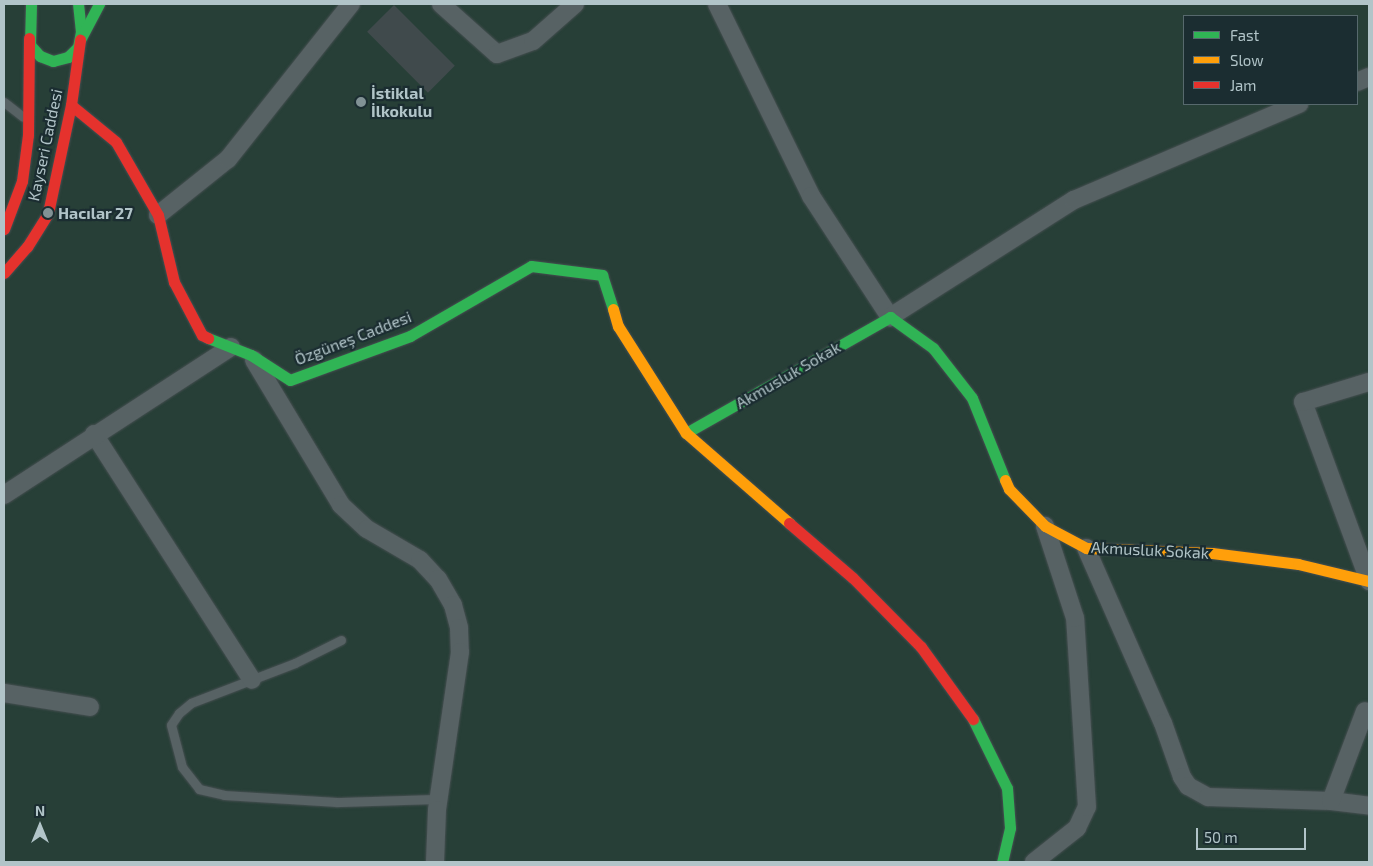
<!DOCTYPE html>
<html>
<head>
<meta charset="utf-8">
<style>
  body { margin:0 }
  #map { position:relative; width:1373px; height:866px; overflow:hidden; background:#283436; font-family:"Exo 2",sans-serif }
  div>[style] { position:absolute }
  .green>* { inset:0; background:#273f37 }
  .building>* { inset:0; background:#404a4c; transform-origin:0 0 }
  .roads { filter:drop-shadow(0 0 1px #464f51) drop-shadow(0 0 1px #464f51) }
  .lane>* { height:9px; margin:-4.5px; padding:0 4.5px; transform-origin:4.5px; border-radius:4.5px; background:#576264 }
  .street>* { height:18px; margin:-9px; padding:0 9px; transform-origin:9px; border-radius:9px; background:#576264 }
  .fast>* { height:11px; margin:-5.5px; padding:0 5.5px; transform-origin:5.5px; border-radius:5.5px; background:#30b455 }
  .slow>* { height:11px; margin:-5.5px; padding:0 5.5px; transform-origin:5.5px; border-radius:5.5px; background:#ff9f0a }
  .jam>* { height:11px; margin:-5.5px; padding:0 5.5px; transform-origin:5.5px; border-radius:5.5px; background:#e5322d }
  .dots>* { width:14px; height:14px; translate:-50% -50%; box-sizing:border-box; border:2px solid #1b2d31; border-radius:50% }
  span { translate:-50% -50%; white-space:nowrap; text-align:center; line-height:1.15; -webkit-text-stroke:4.5px #1b2d31; paint-order:stroke }
  .poi-label { font-size:16px; color:#b1c4c8; font-weight:700 }
  .left { translate:0 -50%; text-align:left }
  .street-label { font-size:16px; color:#b1c4c8 }
  .frame { position:absolute; inset:0; border:5px solid #b1c4c8; pointer-events:none }
  .legend { position:absolute; left:1183px; top:15px; width:175px; height:90px; box-sizing:border-box; background:#1b2d31; border:1px solid #57696d; margin:0; padding:6px 9px; list-style:none; font-size:15px; color:#b1c4c8 }
  .legend li { display:flex; align-items:center; gap:10px; height:25px }
  .legend b { width:25px; border:1px solid #57696d }
  .north { position:absolute; left:15px; top:801px; width:50px; height:50px; -webkit-text-stroke:4px #1b2d31; paint-order:stroke; rotate:0deg; font-size:14px; font-weight:700; line-height:20px; text-align:center; color:#b1c4c8 }
  .north::after { content:''; display:block; margin:auto; width:18px; height:22px; background:#b1c4c8; clip-path:polygon(50% 0,100% 100%,50% 72%,0 100%) }
  .scale { position:absolute; left:1196px; top:828px; width:110px; height:22px; box-sizing:border-box; border:2px solid #b1c4c8; border-top:0; padding-left:6px; font-size:15px; line-height:18px; white-space:nowrap; color:#b1c4c8; -webkit-text-stroke:4px #1b2d31; paint-order:stroke }
</style>
</head>
<body>
<div id="map">
  <div class="green">
    <i style="clip-path:polygon(evenodd,4px 4px,1369px 4px,1369px 862px,4px 862px,4px 4px,1184px 16px,1357px 16px,1357px 104px,1184px 104px,1184px 16px)"></i>
  </div>
  <div class="building">
    <i style="left:394px;top:5px;width:86px;height:38px;rotate:45deg"></i>
  </div>
  <div class="roads">
    <div class="lane">
      <i style="left:4px;top:102px;width:24px;rotate:38deg"></i>
      <i style="left:341px;top:640px;width:51px;rotate:153.4deg"></i>
      <i style="left:295px;top:663px;width:111px;rotate:159deg"></i>
      <i style="left:191px;top:703px;width:16px;rotate:140deg"></i>
      <i style="left:179px;top:713px;width:14px;rotate:124deg"></i>
      <i style="left:171px;top:725px;width:43px;rotate:75.3deg"></i>
      <i style="left:182px;top:767px;width:28px;rotate:52deg"></i>
      <i style="left:199px;top:789px;width:26px;rotate:13deg"></i>
      <i style="left:224px;top:795px;width:113px;rotate:3.5deg"></i>
      <i style="left:337px;top:802px;width:102px;rotate:-1.7deg"></i>
    </div>
    <div class="street">
      <i style="left:441px;top:4px;width:75px;rotate:41.8deg"></i>
      <i style="left:497px;top:54px;width:38px;rotate:-20deg"></i>
      <i style="left:533px;top:41px;width:56px;rotate:-41.4deg"></i>
      <i style="left:717px;top:4px;width:214px;rotate:63.9deg"></i>
      <i style="left:811px;top:196px;width:145px;rotate:56.9deg"></i>
      <i style="left:890px;top:317px;width:218px;rotate:-32.5deg"></i>
      <i style="left:1074px;top:200px;width:245px;rotate:-23.1deg"></i>
      <i style="left:1357px;top:82px;width:13px;rotate:-23deg"></i>
      <i style="left:158px;top:215px;width:90px;rotate:-38.7deg"></i>
      <i style="left:228px;top:159px;width:198px;rotate:-51.6deg"></i>
      <i style="left:254px;top:360px;width:169px;rotate:59deg"></i>
      <i style="left:341px;top:505px;width:35px;rotate:43deg"></i>
      <i style="left:367px;top:529px;width:61px;rotate:30.3deg"></i>
      <i style="left:420px;top:560px;width:26px;rotate:47deg"></i>
      <i style="left:438px;top:579px;width:30px;rotate:60deg"></i>
      <i style="left:453px;top:605px;width:24px;rotate:75deg"></i>
      <i style="left:459px;top:628px;width:24px;rotate:88deg"></i>
      <i style="left:460px;top:652px;width:160px;rotate:98.3deg"></i>
      <i style="left:437px;top:810px;width:52px;rotate:92.2deg"></i>
      <i style="left:94px;top:434px;width:292px;rotate:57.3deg"></i>
      <i style="left:4px;top:495px;width:271px;rotate:-33.1deg"></i>
      <i style="left:1086px;top:548px;width:191px;rotate:66.3deg"></i>
      <i style="left:1163px;top:723px;width:57px;rotate:70.6deg"></i>
      <i style="left:1182px;top:777px;width:11px;rotate:56deg"></i>
      <i style="left:1188px;top:786px;width:23px;rotate:29deg"></i>
      <i style="left:1208px;top:797px;width:123px;rotate:1.9deg"></i>
      <i style="left:1331px;top:801px;width:38px;rotate:7deg"></i>
      <i style="left:1369px;top:581px;width:191px;rotate:-110.2deg"></i>
      <i style="left:1303px;top:402px;width:69px;rotate:-16.9deg"></i>
      <i style="left:4px;top:693px;width:87px;rotate:9.2deg"></i>
      <i style="left:1331px;top:801px;width:96px;rotate:-69.3deg"></i>
      <i style="left:1034px;top:862px;width:55px;rotate:-38.3deg"></i>
      <i style="left:1077px;top:828px;width:23px;rotate:-65deg"></i>
      <i style="left:1087px;top:807px;width:189px;rotate:-93.6deg"></i>
      <i style="left:1075px;top:618px;width:97px;rotate:-108.1deg"></i>
    </div>
    <div class="fast">
      <i style="left:31px;top:4px;width:41px;rotate:91.4deg"></i>
      <i style="left:30px;top:45px;width:15px;rotate:48deg"></i>
      <i style="left:40px;top:56px;width:14px;rotate:21deg"></i>
      <i style="left:53px;top:61px;width:16px;rotate:-15deg"></i>
      <i style="left:68px;top:57px;width:14px;rotate:-45deg"></i>
      <i style="left:78px;top:47px;width:15px;rotate:-79deg"></i>
      <i style="left:81px;top:32px;width:28px;rotate:-96deg"></i>
      <i style="left:80px;top:40px;width:41px;rotate:-62.2deg"></i>
      <i style="left:208px;top:338px;width:46px;rotate:21.6deg"></i>
      <i style="left:251px;top:355px;width:46px;rotate:32.7deg"></i>
      <i style="left:290px;top:380px;width:128px;rotate:-20.1deg"></i>
      <i style="left:410px;top:336px;width:140px;rotate:-30deg"></i>
      <i style="left:531px;top:266px;width:72px;rotate:7.2deg"></i>
      <i style="left:602px;top:275px;width:36px;rotate:72deg"></i>
      <i style="left:686px;top:433px;width:235px;rotate:-29.6deg"></i>
      <i style="left:890px;top:317px;width:53px;rotate:35.8deg"></i>
      <i style="left:933px;top:348px;width:63px;rotate:52deg"></i>
      <i style="left:972px;top:398px;width:88px;rotate:68.1deg"></i>
      <i style="left:973px;top:719px;width:77px;rotate:63.8deg"></i>
      <i style="left:1007px;top:788px;width:40px;rotate:85.7deg"></i>
      <i style="left:1010px;top:828px;width:35px;rotate:103deg"></i>
    </div>
    <div class="slow">
      <i style="left:613px;top:309px;width:18px;rotate:74deg"></i>
      <i style="left:618px;top:326px;width:127px;rotate:57.6deg"></i>
      <i style="left:686px;top:433px;width:137px;rotate:41.1deg"></i>
      <i style="left:1005px;top:480px;width:10px;rotate:66deg"></i>
      <i style="left:1009px;top:489px;width:52px;rotate:45.8deg"></i>
      <i style="left:1045px;top:526px;width:47px;rotate:28.2deg"></i>
      <i style="left:1086px;top:548px;width:126px;rotate:2.3deg"></i>
      <i style="left:1212px;top:553px;width:87px;rotate:7.3deg"></i>
      <i style="left:1298px;top:564px;width:73px;rotate:13.5deg"></i>
    </div>
    <div class="jam">
      <i style="left:71px;top:105px;width:58px;rotate:39.4deg"></i>
      <i style="left:116px;top:142px;width:84px;rotate:60.1deg"></i>
      <i style="left:158px;top:215px;width:69px;rotate:76.6deg"></i>
      <i style="left:174px;top:282px;width:60px;rotate:62.2deg"></i>
      <i style="left:202px;top:335px;width:7px;rotate:27deg"></i>
      <i style="left:4px;top:229px;width:51px;rotate:-69.4deg"></i>
      <i style="left:22px;top:181px;width:46px;rotate:-82.6deg"></i>
      <i style="left:28px;top:135px;width:97px;rotate:-89.4deg"></i>
      <i style="left:4px;top:273px;width:35px;rotate:-49deg"></i>
      <i style="left:27px;top:247px;width:40px;rotate:-58deg"></i>
      <i style="left:48px;top:213px;width:110px;rotate:-78deg"></i>
      <i style="left:71px;top:105px;width:66px;rotate:-82.1deg"></i>
      <i style="left:789px;top:523px;width:84px;rotate:40.7deg"></i>
      <i style="left:853px;top:578px;width:97px;rotate:45.4deg"></i>
      <i style="left:921px;top:647px;width:89px;rotate:54.2deg"></i>
    </div>
  </div>
  <div class="dots">
    <i style="left:361px;top:102px;background:#819295"></i>
    <i style="left:48px;top:213px;background:#819295"></i>
  </div>
  <div class="poi-label">
    <span class="left" style="left:371px;top:102px">İstiklal<br>İlkokulu</span>
    <span class="left" style="left:58px;top:213px">Hacılar 27</span>
  </div>
  <div class="street-label">
    <span style="left:45px;top:145px;rotate:-78deg">Kayseri Caddesi</span>
    <span style="left:353px;top:338px;rotate:-21deg">Özgüneş Caddesi</span>
    <span style="left:788px;top:375px;rotate:-30deg">Akmusluk Sokak</span>
    <span style="left:1150px;top:550px;rotate:3deg">Akmusluk Sokak</span>
  </div>
  <div class="frame"></div>
  <ul class="legend">
  <li><b style="height:6px;background:#30b455"></b>Fast</li>
  <li><b style="height:6px;background:#ff9f0a"></b>Slow</li>
  <li><b style="height:6px;background:#e5322d"></b>Jam</li>
  </ul>
  <div class="north">N</div>
  <div class="scale">50 m</div>
</div>
</body>
</html>
